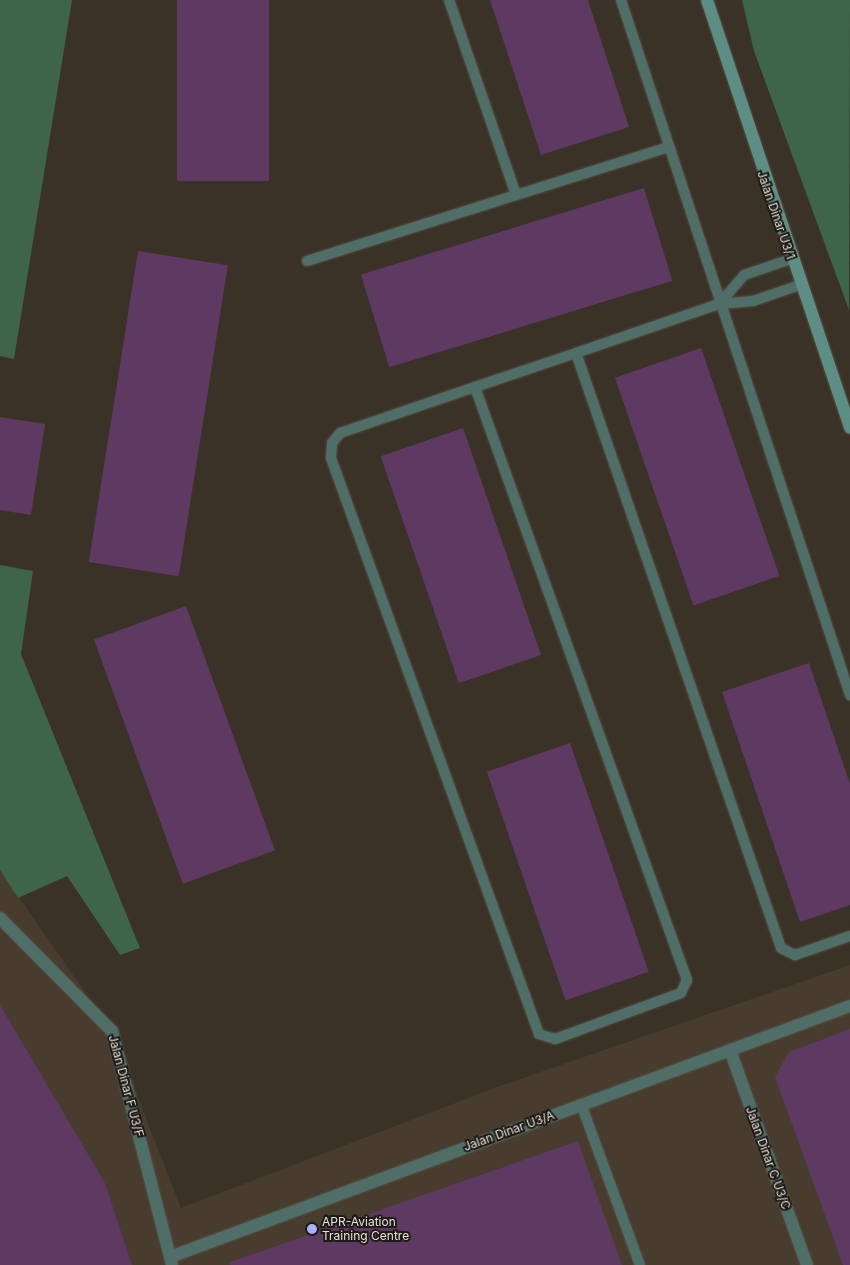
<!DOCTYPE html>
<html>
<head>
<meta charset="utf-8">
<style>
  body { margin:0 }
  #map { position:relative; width:850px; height:1265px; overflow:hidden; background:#3a3227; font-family:Inter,sans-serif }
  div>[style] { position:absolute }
  .commercial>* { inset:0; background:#473c2d }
  .green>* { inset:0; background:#3e644a }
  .building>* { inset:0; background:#5e3961; transform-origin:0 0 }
  .roads { filter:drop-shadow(0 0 1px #564e44) drop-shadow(0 0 1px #564e44) }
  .lane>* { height:10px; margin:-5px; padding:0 5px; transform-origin:5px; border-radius:5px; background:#506e68 }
  .street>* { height:12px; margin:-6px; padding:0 6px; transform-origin:6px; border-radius:6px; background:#506e68 }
  .secondary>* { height:12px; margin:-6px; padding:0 6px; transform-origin:6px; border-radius:6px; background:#5d8e85 }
  .dots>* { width:14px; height:14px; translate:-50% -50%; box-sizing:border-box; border:2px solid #1e1a15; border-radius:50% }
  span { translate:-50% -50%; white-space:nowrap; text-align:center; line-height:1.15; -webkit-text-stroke:4px #1e1a15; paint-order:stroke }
  .street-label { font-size:12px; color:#e6e1da }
  .poi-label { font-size:12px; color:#e6e1da }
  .left { translate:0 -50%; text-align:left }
</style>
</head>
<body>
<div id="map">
  <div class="commercial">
    <i style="clip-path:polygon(0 870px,112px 1031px,181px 1208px,500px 1086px,850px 965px,850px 1265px,0 1265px)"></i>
  </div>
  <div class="green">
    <i style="clip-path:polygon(0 0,72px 0,14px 359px,0 356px)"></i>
    <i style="clip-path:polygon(742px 0,850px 0,849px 310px,754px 51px)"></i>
    <i style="clip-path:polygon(0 565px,33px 571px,21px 654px,140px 948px,120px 955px,67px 876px,18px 898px,0 870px)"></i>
  </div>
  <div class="building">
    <i style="left:177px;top:0;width:92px;height:181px"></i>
    <i style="clip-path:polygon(490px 0,588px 0,629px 127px,541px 155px)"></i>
    <i style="left:644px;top:188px;width:97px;height:296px;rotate:73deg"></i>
    <i style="left:138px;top:251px;width:91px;height:315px;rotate:9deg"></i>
    <i style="left:701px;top:348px;width:241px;height:91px;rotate:71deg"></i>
    <i style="clip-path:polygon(0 417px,45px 424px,31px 515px,0 510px)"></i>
    <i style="left:463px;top:428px;width:240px;height:87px;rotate:71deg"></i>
    <i style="left:186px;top:606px;width:260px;height:98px;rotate:70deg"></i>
    <i style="clip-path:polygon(809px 663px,850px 784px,850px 905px,800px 922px,722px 692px)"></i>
    <i style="left:570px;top:743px;width:242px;height:88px;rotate:71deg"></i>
    <i style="clip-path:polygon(0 1005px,105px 1183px,132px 1265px,0 1265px)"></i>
    <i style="clip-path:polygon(850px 1029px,850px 1265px,843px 1265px,775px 1077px,789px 1052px)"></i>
    <i style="clip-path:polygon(578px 1141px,622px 1265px,230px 1265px,230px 1262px)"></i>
  </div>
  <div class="roads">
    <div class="lane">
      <i style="left:449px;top:0;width:206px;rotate:71deg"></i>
      <i style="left:621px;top:0;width:732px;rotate:71.76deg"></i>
      <i style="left:307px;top:261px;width:380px;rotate:-17.5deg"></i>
      <i style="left:719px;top:304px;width:38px;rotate:-49deg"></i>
      <i style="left:744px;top:275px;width:50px;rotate:-18.8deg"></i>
      <i style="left:576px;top:353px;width:629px;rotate:70.99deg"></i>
      <i style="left:781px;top:948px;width:16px;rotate:27deg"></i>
      <i style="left:795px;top:955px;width:58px;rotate:-19.1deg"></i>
      <i style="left:475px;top:387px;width:630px;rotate:70.33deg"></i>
      <i style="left:687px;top:980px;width:14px;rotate:115deg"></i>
      <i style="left:681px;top:993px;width:134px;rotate:159.9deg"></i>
      <i style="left:555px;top:1039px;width:17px;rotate:-163deg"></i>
      <i style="left:539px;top:1034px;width:612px;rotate:-109.86deg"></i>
      <i style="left:331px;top:458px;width:15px;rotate:-86deg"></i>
      <i style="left:332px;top:443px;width:13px;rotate:-51deg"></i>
      <i style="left:340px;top:433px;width:50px;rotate:-18.8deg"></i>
      <i style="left:387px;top:417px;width:93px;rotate:-18.8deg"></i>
      <i style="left:475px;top:387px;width:107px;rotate:-18.6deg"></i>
      <i style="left:576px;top:353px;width:151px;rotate:-18.9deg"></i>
      <i style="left:719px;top:304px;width:34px;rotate:-5deg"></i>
      <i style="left:753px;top:301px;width:50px;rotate:-18.8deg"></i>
      <i style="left:581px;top:1104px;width:171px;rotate:69.9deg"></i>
    </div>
    <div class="street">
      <i style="left:0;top:918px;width:159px;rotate:45.3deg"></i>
      <i style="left:112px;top:1031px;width:241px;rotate:75.6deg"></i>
      <i style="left:730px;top:1050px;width:228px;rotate:70.3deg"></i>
      <i style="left:170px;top:1257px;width:725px;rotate:-20.26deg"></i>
    </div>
    <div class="secondary">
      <i style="left:707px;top:0;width:451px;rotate:71.5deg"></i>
    </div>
  </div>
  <div class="dots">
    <i style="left:312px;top:1229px;background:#aaaffb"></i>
  </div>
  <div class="street-label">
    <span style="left:776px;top:215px;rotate:71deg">Jalan Dinar U3/1</span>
    <span style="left:126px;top:1086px;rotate:75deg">Jalan Dinar F U3/F</span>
    <span style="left:509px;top:1131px;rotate:-20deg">Jalan Dinar U3/A</span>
    <span style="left:768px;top:1158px;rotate:70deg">Jalan Dinar C U3/C</span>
  </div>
  <div class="poi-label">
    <span class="left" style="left:322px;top:1229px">APR-Aviation<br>Training Centre</span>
  </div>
</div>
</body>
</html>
